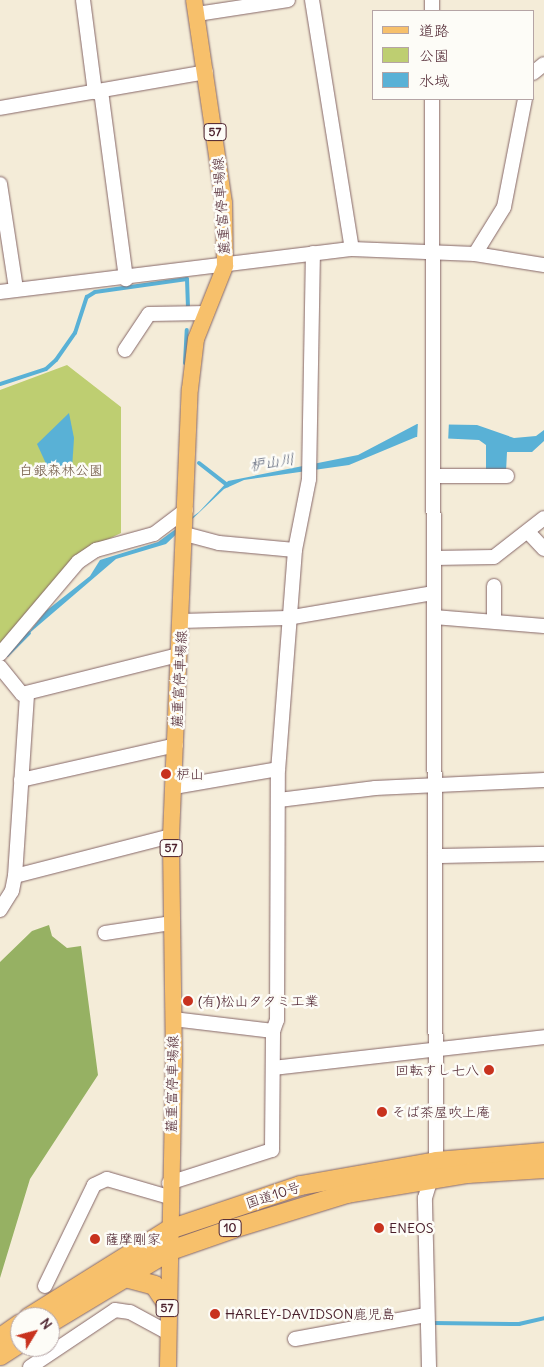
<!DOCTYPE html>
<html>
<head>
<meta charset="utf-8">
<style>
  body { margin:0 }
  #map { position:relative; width:544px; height:1367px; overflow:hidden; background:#f4ecd8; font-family:Delius,"Klee One",sans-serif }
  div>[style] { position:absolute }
  .green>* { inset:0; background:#bece71 }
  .forest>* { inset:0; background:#96b163 }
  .water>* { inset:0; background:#59b1d6 }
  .pier>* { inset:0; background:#f4ecd8 }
  .stream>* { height:4px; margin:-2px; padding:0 2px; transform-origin:2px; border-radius:2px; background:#59b1d6 }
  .roads { filter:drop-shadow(0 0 1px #866768) drop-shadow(0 0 1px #866768) }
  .minor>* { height:14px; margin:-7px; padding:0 7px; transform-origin:7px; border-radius:7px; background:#fff }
  .major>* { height:16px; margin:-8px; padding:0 8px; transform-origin:8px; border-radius:8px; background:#f7c06b }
  .highway>* { height:19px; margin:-9.5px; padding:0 9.5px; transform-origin:9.5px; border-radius:9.5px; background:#f7c06b }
  .dots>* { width:14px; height:14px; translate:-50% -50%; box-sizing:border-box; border:2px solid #fdfcf7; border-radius:50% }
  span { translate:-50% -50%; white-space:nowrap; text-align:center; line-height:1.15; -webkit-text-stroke:5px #fdfcf7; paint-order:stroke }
  .shield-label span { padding:1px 4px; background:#fdfcf7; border:1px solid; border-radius:4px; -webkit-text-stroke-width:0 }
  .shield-label { font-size:12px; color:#4a1f2b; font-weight:700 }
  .street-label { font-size:14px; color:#4a1f2b }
  .park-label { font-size:14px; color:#6d5440 }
  .poi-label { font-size:14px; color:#4a1f2b }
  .left { translate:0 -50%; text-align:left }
  .right { translate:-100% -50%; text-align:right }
  .water-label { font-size:15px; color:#50596f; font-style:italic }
  .legend { position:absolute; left:372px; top:10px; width:162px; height:90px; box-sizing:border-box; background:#fdfcf7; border:1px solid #b5a4a5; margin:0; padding:6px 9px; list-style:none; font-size:15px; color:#4a1f2b }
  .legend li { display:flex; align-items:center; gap:10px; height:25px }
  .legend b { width:25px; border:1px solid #b5a4a5 }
  .north { position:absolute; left:10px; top:1307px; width:50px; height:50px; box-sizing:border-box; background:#fdfcf7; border:1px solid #b5a4a5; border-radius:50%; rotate:53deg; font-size:14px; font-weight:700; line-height:20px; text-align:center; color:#4a1f2b }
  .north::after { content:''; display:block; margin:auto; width:18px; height:22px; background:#c8321e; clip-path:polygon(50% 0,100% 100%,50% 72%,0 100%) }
</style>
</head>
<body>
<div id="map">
  <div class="green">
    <i style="clip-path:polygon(67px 365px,121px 407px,121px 533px,80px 553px,0 645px,0 390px)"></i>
  </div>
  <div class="forest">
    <i style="clip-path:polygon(49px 925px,52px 936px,67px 948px,81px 946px,98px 1075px,30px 1179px,0 1278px,0 962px,32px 931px)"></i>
  </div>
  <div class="water">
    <i style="clip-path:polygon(69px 413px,74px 438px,72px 469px,48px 468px,37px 444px)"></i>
    <i style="clip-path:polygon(417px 424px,477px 425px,514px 438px,536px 436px,544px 430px,544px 441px,532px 452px,507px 452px,506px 472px,486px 471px,486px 445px,479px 440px,416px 437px,349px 465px,244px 480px,224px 489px,166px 544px,116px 559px,26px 636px,46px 611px,90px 576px,100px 560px,158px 542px,199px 512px,228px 481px,358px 455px)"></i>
  </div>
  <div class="pier">
    <i style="clip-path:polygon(449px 421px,448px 443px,417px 439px,418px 422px)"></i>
  </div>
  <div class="stream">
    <i style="left:185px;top:363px;width:33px;rotate:-87deg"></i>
    <i style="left:0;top:384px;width:48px;rotate:-18.1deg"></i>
    <i style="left:46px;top:369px;width:13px;rotate:-42deg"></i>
    <i style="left:56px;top:360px;width:33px;rotate:-55deg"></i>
    <i style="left:75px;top:333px;width:38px;rotate:-72deg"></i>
    <i style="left:87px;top:297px;width:9px;rotate:-32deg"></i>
    <i style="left:95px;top:292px;width:93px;rotate:-8deg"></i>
    <i style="left:187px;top:279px;width:32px;rotate:88deg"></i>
    <i style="left:199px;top:463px;width:36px;rotate:38deg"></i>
    <i style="left:7px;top:655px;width:31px;rotate:-45deg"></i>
    <i style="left:433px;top:1323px;width:86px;rotate:0.7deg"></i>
    <i style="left:519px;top:1324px;width:26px;rotate:-13deg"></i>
  </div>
  <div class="roads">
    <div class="minor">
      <i style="left:83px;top:0;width:93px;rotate:82.6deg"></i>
      <i style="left:312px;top:0;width:252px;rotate:80.9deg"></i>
      <i style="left:432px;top:0;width:11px;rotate:90deg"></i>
      <i style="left:197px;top:14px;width:92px;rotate:-8.7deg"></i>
      <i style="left:533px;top:73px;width:14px;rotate:-39deg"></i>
      <i style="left:101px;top:91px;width:190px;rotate:82.4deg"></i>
      <i style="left:0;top:108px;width:209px;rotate:-9.9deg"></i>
      <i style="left:0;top:184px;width:106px;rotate:81.3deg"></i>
      <i style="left:475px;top:254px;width:55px;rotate:-58.3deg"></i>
      <i style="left:504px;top:207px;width:110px;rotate:-79deg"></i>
      <i style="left:0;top:292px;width:355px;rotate:-7deg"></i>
      <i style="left:352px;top:249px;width:123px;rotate:2.3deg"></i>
      <i style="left:475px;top:254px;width:70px;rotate:9.1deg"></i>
      <i style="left:125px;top:350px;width:43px;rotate:-56.3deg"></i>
      <i style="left:149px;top:314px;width:58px;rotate:-1deg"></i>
      <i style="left:434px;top:476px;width:73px"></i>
      <i style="left:529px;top:533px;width:22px;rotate:47deg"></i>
      <i style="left:185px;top:534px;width:35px;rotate:15deg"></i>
      <i style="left:219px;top:543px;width:76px;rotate:5.3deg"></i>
      <i style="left:295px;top:550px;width:220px;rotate:94.4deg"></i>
      <i style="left:295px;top:550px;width:72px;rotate:-78.8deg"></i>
      <i style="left:309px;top:479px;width:226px;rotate:-89deg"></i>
      <i style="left:434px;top:558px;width:60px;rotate:-1deg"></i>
      <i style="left:494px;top:557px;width:63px;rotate:-38deg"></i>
      <i style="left:434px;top:617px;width:110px;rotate:4.7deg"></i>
      <i style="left:181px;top:621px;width:106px;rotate:-1.6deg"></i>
      <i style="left:287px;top:618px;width:149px;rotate:-9.7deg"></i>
      <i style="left:494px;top:621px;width:35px;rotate:-90deg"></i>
      <i style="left:0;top:654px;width:121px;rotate:-49.7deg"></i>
      <i style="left:78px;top:562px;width:22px;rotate:-34deg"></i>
      <i style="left:96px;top:550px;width:60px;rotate:-15.4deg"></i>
      <i style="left:154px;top:534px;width:40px;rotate:-37deg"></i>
      <i style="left:0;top:667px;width:35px;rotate:51deg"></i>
      <i style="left:22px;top:694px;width:162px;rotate:-14deg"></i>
      <i style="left:21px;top:780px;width:159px;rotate:-12.7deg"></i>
      <i style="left:279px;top:800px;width:97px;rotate:-7.1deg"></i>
      <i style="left:375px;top:788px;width:169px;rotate:-2.7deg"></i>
      <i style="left:435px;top:856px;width:109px;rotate:-1.1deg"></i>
      <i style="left:15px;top:876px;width:183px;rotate:-86.2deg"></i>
      <i style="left:0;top:910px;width:22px;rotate:-58deg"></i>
      <i style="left:12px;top:891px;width:15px;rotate:-79deg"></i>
      <i style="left:15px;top:876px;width:161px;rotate:-14.4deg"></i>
      <i style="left:105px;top:933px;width:68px;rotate:-8.5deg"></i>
      <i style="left:173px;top:1019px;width:101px;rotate:6.8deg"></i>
      <i style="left:273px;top:1068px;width:273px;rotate:-6.5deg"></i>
      <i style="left:169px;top:1183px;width:108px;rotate:-17.8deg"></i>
      <i style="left:272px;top:1150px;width:119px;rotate:-89.5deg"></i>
      <i style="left:273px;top:1031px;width:12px;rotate:-70deg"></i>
      <i style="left:277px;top:1020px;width:251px;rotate:-89.8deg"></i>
      <i style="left:278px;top:769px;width:106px;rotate:170.2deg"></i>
      <i style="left:45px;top:1286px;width:112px;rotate:-64.1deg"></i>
      <i style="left:94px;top:1185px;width:14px;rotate:-25deg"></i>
      <i style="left:107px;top:1179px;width:65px;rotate:16.2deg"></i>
      <i style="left:295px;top:1339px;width:133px;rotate:-10.4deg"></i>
      <i style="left:30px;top:1367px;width:102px;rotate:-33.8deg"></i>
      <i style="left:115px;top:1310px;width:15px;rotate:8deg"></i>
      <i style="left:130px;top:1312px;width:42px;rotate:28.4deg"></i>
      <i style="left:429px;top:1367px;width:169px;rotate:-91.4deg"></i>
      <i style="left:425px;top:1198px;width:39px;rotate:-73deg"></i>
      <i style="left:436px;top:1161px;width:1062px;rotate:-90.22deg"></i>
    </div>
    <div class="major">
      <i style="left:168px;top:1367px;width:307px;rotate:-88.9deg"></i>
      <i style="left:174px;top:1060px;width:224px;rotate:-90.8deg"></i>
      <i style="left:171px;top:836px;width:447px;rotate:-87.6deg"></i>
      <i style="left:190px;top:389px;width:50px;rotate:-83.2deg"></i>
      <i style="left:196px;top:339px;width:79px;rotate:-68.3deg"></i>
      <i style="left:225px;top:266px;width:63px;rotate:-90.9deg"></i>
      <i style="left:224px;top:203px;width:205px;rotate:-98.4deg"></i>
    </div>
    <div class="highway">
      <i style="left:125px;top:1277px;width:30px;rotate:15deg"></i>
      <i style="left:154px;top:1285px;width:23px;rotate:56deg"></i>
      <i style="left:28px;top:1317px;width:166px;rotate:-32deg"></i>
      <i style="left:169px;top:1229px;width:138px;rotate:-18.6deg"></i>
      <i style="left:300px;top:1185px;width:138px;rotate:-10deg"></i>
      <i style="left:436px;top:1161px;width:108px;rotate:-4.8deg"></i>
      <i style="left:50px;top:1322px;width:140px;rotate:-31deg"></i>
      <i style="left:170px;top:1250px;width:67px;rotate:-19.2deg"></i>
      <i style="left:233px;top:1228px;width:119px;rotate:-17.1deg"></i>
      <i style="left:347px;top:1193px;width:122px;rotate:-9.5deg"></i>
      <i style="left:467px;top:1173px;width:77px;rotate:-3.7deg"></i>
      <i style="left:0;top:1337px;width:24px;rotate:-35deg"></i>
      <i style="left:0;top:1355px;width:24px;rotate:-33deg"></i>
    </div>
  </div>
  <div class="dots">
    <i style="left:166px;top:774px;background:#c8321e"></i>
    <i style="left:188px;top:1001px;background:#c8321e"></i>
    <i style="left:489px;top:1070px;background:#c8321e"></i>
    <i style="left:382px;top:1112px;background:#c8321e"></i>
    <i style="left:379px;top:1228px;background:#c8321e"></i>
    <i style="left:95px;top:1239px;background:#c8321e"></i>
    <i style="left:215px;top:1314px;background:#c8321e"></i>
  </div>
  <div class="shield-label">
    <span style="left:215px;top:132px">57</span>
    <span style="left:171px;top:848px">57</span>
    <span style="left:230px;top:1228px">10</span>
    <span style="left:167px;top:1308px">57</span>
  </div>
  <div class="street-label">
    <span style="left:221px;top:206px;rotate:-94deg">麓重富停車場線</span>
    <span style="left:179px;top:679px;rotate:-87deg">麓重富停車場線</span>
    <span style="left:172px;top:1084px;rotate:-89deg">麓重富停車場線</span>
    <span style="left:273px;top:1195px;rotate:-18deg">国道10号</span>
  </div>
  <div class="park-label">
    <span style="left:61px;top:470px">白銀森林公園</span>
  </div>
  <div class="poi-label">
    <span class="left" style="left:176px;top:774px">枦山</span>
    <span class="left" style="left:198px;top:1001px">(有)松山タタミ工業</span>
    <span class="right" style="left:479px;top:1070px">回転すし七八</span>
    <span class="left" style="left:392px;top:1112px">そば茶屋吹上庵</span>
    <span class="left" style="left:389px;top:1228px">ENEOS</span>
    <span class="left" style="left:105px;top:1239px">薩摩剛家</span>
    <span class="left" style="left:225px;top:1314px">HARLEY-DAVIDSON鹿児島</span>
  </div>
  <div class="water-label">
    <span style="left:272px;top:462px;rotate:-9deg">枦山川</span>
  </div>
  <ul class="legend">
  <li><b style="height:6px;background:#f7c06b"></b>道路</li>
  <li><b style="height:14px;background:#bece71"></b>公園</li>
  <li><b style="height:14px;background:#59b1d6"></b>水域</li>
  </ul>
  <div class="north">N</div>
</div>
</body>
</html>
